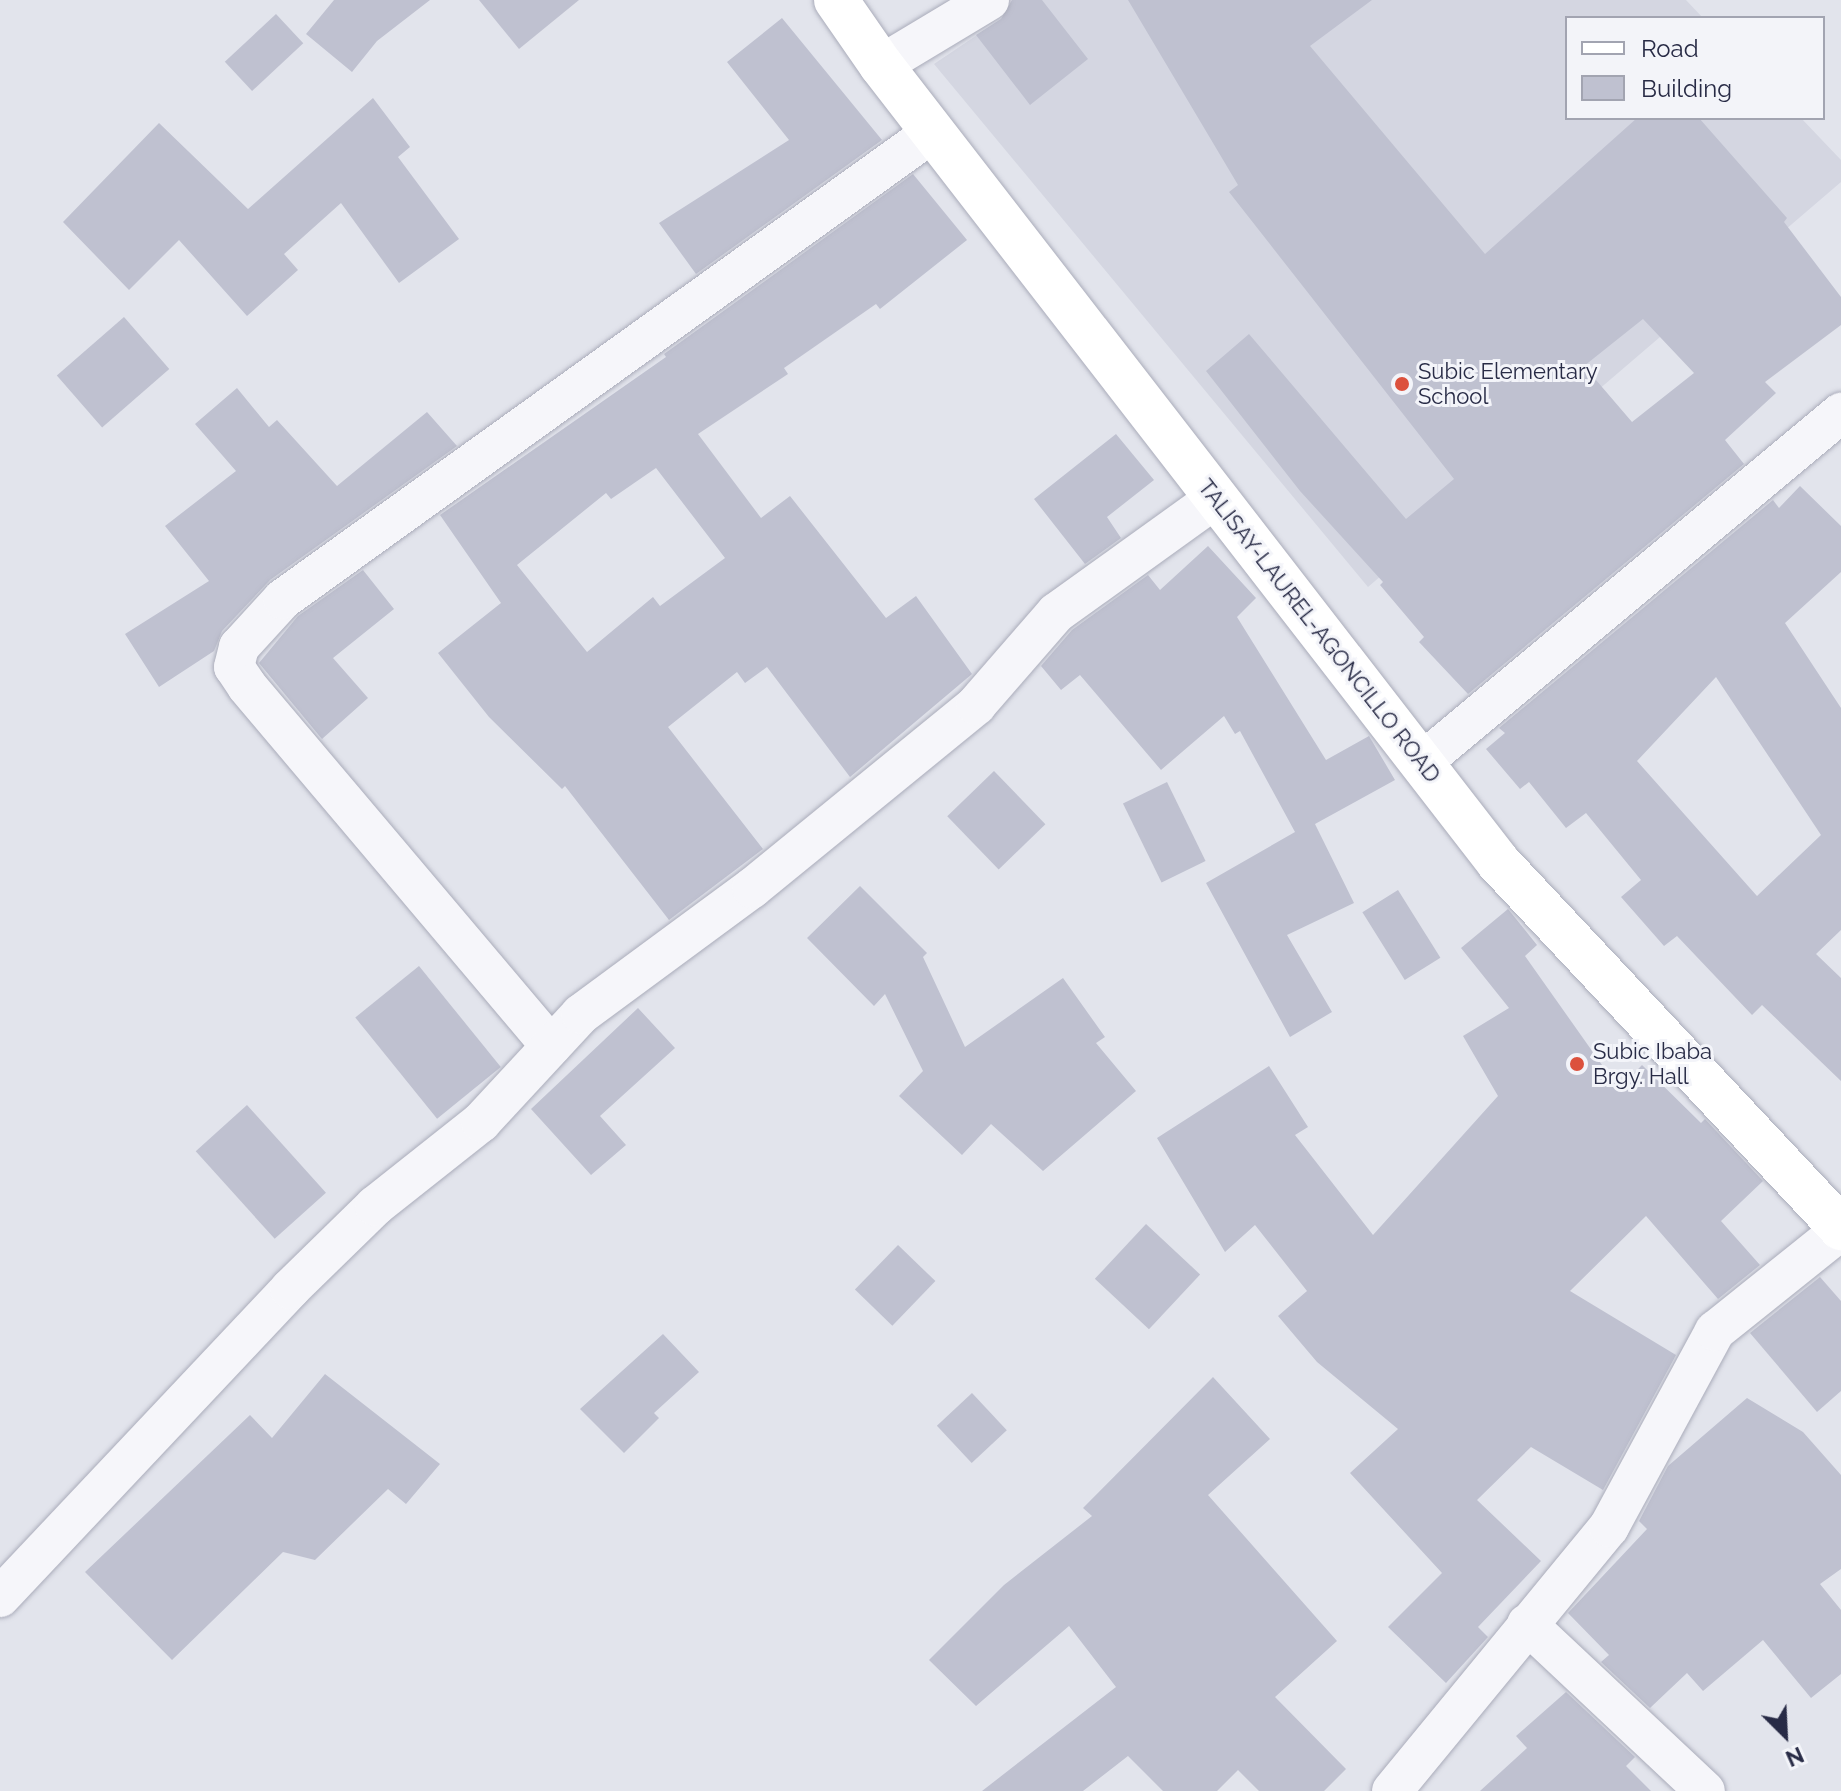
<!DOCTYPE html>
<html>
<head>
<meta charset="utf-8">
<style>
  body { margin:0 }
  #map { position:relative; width:1841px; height:1791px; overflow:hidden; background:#e2e4ec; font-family:Raleway,sans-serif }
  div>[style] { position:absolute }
  .built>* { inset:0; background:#d4d6e1 }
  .building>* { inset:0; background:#bfc1d0; transform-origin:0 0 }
  .roads { filter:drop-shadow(0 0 2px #aaacba) drop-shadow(0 0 2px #aaacba) }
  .street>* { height:40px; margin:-20px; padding:0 20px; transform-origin:20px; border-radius:20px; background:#f6f6fa }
  .secondary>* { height:44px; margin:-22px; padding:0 22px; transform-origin:22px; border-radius:22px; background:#fff }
  .dots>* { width:22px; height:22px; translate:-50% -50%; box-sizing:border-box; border:4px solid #f3f4f9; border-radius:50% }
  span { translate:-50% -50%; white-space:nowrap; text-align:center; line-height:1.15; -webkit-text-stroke:6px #f3f4f9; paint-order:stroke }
  .poi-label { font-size:22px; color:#282b46 }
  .left { translate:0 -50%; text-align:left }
  .street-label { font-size:22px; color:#282b46 }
  .legend { position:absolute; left:1565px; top:16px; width:260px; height:104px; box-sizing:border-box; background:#f3f4f9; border:2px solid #a2a4b1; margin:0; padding:10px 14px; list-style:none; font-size:24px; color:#282b46 }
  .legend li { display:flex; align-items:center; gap:16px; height:40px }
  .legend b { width:40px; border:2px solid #a2a4b1 }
  .north { position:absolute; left:1745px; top:1695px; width:80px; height:80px; -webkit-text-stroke:6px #f3f4f9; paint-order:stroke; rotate:156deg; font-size:22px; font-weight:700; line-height:32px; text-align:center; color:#282b46 }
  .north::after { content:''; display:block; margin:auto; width:28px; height:36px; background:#282b46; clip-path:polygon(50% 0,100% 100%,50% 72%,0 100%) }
</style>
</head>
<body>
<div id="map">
  <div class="built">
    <i style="clip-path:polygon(1029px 0,1686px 0,1703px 18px,1567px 18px,1567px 118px,1801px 118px,1841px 160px,1841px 182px,1368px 587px,934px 64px)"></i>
  </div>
  <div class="building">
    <i style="clip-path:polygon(334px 0,430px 0,377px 41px,352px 72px,306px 34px)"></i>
    <i style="clip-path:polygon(479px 0,579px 0,519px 49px)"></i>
    <i style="clip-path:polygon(1012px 0,1042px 0,1088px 59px,1030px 105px,976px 35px,1001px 19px)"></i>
    <i style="clip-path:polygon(evenodd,1128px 0,1372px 0,1310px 46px,1485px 254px,1637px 118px,1699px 118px,1787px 218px,1784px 222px,1841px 297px,1841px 325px,1765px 382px,1776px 393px,1725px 440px,1744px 464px,1468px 694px,1419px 642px,1424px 637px,1380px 585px,1383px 582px,1300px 491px,1206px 371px,1249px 334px,1406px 519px,1454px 479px,1229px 192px,1238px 185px,1128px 0,1643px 319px,1694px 373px,1632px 422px,1584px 366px,1643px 319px)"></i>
    <i style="left:276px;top:14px;width:40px;height:70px;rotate:47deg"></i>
    <i style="clip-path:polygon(782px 18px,882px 140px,696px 274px,659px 223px,789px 140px,727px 62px)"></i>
    <i style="clip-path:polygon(373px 98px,410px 147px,398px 157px,459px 239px,399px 283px,341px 203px,284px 254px,298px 270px,247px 316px,179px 240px,129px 290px,63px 222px,159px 123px,248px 209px)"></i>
    <i style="clip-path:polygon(evenodd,913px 174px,967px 240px,880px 309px,876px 304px,784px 368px,788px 374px,698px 434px,761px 518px,790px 496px,886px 618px,916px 596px,972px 674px,850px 777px,767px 667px,745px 683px,737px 672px,668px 727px,763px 849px,669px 920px,565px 786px,562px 789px,489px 717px,438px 653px,501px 603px,440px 515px,666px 357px,664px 354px,913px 174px,656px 468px,725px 558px,660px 606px,653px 597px,587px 652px,517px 565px,606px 493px,611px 499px,656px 468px)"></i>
    <i style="left:124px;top:317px;width:69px;height:89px;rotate:49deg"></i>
    <i style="clip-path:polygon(237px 388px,269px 427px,277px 420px,337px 486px,427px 412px,457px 446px,270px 580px,222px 631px,214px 651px,159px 687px,125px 634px,209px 581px,165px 526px,236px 471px,195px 424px)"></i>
    <i style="clip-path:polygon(1116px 434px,1154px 480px,1107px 517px,1121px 538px,1085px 564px,1034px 499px)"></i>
    <i style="clip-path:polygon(evenodd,1800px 486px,1841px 526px,1841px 572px,1785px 623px,1841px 708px,1841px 930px,1816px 954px,1841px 978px,1841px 1081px,1762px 1005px,1752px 1015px,1677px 936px,1664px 946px,1621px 897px,1641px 880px,1586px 813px,1566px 828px,1529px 782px,1520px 789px,1486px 749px,1505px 733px,1499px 728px,1773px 500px,1779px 508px,1800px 486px,1716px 677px,1821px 835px,1757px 896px,1637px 761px,1716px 677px)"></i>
    <i style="clip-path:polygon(1208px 546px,1256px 598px,1237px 617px,1326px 760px,1369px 736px,1395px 780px,1315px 824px,1354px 903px,1287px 935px,1332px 1012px,1290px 1037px,1206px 883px,1295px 832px,1240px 731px,1235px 734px,1224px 716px,1161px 770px,1080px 675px,1061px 690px,1041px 666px,1072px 630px,1148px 575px,1160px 590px)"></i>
    <i style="clip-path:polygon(363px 570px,394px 609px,333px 658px,368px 698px,322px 739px,259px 663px,298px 616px)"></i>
    <i style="left:994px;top:771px;width:74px;height:65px;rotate:46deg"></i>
    <i style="left:1167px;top:782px;width:88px;height:49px;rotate:64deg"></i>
    <i style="clip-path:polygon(860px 886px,927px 953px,923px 957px,965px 1047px,1063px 978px,1105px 1037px,1096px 1043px,1136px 1091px,1043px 1171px,991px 1124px,962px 1155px,899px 1096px,923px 1071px,885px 994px,874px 1006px,807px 938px)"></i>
    <i style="left:1398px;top:890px;width:80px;height:42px;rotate:58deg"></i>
    <i style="clip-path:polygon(1508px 909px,1537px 945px,1525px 956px,1619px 1089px,1642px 1065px,1701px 1123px,1705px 1119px,1763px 1181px,1721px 1221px,1760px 1265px,1718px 1299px,1646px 1216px,1570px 1291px,1676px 1355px,1603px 1490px,1531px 1447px,1477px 1500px,1541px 1561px,1478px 1627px,1488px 1637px,1446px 1683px,1388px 1627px,1442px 1573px,1350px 1473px,1398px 1429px,1317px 1362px,1278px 1316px,1307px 1291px,1255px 1225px,1225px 1252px,1157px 1138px,1269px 1066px,1308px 1127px,1295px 1135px,1373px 1235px,1498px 1096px,1463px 1036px,1509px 1008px,1461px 948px)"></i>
    <i style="left:419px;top:966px;width:130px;height:82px;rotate:51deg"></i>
    <i style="clip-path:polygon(638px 1008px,675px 1048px,600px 1116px,626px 1145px,591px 1175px,531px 1109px)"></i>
    <i style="left:247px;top:1105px;width:118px;height:69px;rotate:48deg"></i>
    <i style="left:1146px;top:1224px;width:74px;height:75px;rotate:43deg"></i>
    <i style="left:898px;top:1245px;width:52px;height:62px;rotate:44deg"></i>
    <i style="clip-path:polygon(1820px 1277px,1841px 1301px,1841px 1391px,1817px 1412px,1750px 1333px)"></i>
    <i style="clip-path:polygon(663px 1334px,699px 1372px,654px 1413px,659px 1418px,624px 1453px,580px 1409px)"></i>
    <i style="clip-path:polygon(325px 1374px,440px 1464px,406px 1504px,388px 1489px,315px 1560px,283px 1552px,172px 1660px,85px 1572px,250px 1415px,272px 1438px)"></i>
    <i style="clip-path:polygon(1213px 1377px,1270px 1439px,1208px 1495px,1337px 1641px,1275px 1697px,1346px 1769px,1324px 1791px,1259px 1791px,1238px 1770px,1217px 1791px,1163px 1791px,1128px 1756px,1083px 1791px,982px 1791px,1116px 1687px,1069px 1626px,976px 1706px,929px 1660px,1004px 1585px,1092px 1516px,1083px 1508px)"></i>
    <i style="left:972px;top:1393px;width:51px;height:48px;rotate:47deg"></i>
    <i style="clip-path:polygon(1747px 1398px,1803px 1432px,1841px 1475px,1841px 1569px,1820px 1584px,1841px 1610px,1841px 1674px,1811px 1698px,1763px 1640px,1703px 1691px,1687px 1673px,1650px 1708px,1601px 1662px,1609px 1655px,1568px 1613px,1647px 1529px,1639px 1521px,1668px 1466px)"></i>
    <i style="clip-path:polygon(1566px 1692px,1635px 1757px,1626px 1766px,1651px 1791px,1480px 1791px,1527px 1748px,1516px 1736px)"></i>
  </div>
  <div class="roads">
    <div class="street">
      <i style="left:881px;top:65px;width:126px;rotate:-31deg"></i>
      <i style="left:1421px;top:763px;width:547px;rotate:-39.81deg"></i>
      <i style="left:551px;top:1046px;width:471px;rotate:-130.2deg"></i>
      <i style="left:247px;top:686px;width:23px;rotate:-124deg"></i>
      <i style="left:234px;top:667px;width:21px;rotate:-76deg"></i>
      <i style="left:239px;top:647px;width:65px;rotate:-47.5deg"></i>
      <i style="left:283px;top:599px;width:800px;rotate:-35.7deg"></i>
      <i style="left:0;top:1597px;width:423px;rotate:-46.7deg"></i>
      <i style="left:290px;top:1289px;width:119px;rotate:-44.3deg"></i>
      <i style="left:375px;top:1206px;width:135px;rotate:-38.4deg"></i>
      <i style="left:481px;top:1122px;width:147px;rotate:-47.2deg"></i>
      <i style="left:581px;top:1014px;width:212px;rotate:-36.4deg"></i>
      <i style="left:752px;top:888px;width:289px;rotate:-39.2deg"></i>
      <i style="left:976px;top:705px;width:122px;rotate:-49deg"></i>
      <i style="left:1056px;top:613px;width:197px;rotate:-35.7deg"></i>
      <i style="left:1527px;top:1624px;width:244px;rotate:43.2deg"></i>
      <i style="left:1392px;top:1791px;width:342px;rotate:-50.6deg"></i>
      <i style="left:1609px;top:1527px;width:223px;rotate:-61.6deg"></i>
      <i style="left:1715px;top:1331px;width:161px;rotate:-38.7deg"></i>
    </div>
    <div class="secondary">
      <i style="left:836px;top:0;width:79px;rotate:55.3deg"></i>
      <i style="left:881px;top:65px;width:1008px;rotate:52.25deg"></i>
      <i style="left:1498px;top:862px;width:502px;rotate:46.86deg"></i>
    </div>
  </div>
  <div class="dots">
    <i style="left:1402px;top:384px;background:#dc513d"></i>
    <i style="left:1577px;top:1064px;background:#dc513d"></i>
  </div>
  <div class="poi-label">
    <span class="left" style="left:1418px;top:384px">Subic Elementary<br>School</span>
    <span class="left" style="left:1593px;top:1064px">Subic Ibaba<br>Brgy. Hall</span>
  </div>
  <div class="street-label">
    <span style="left:1319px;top:631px;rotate:52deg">TALISAY-LAUREL-AGONCILLO ROAD</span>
  </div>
  <ul class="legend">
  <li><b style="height:10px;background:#fff"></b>Road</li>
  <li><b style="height:22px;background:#bfc1d0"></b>Building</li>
  </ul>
  <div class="north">N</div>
</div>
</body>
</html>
